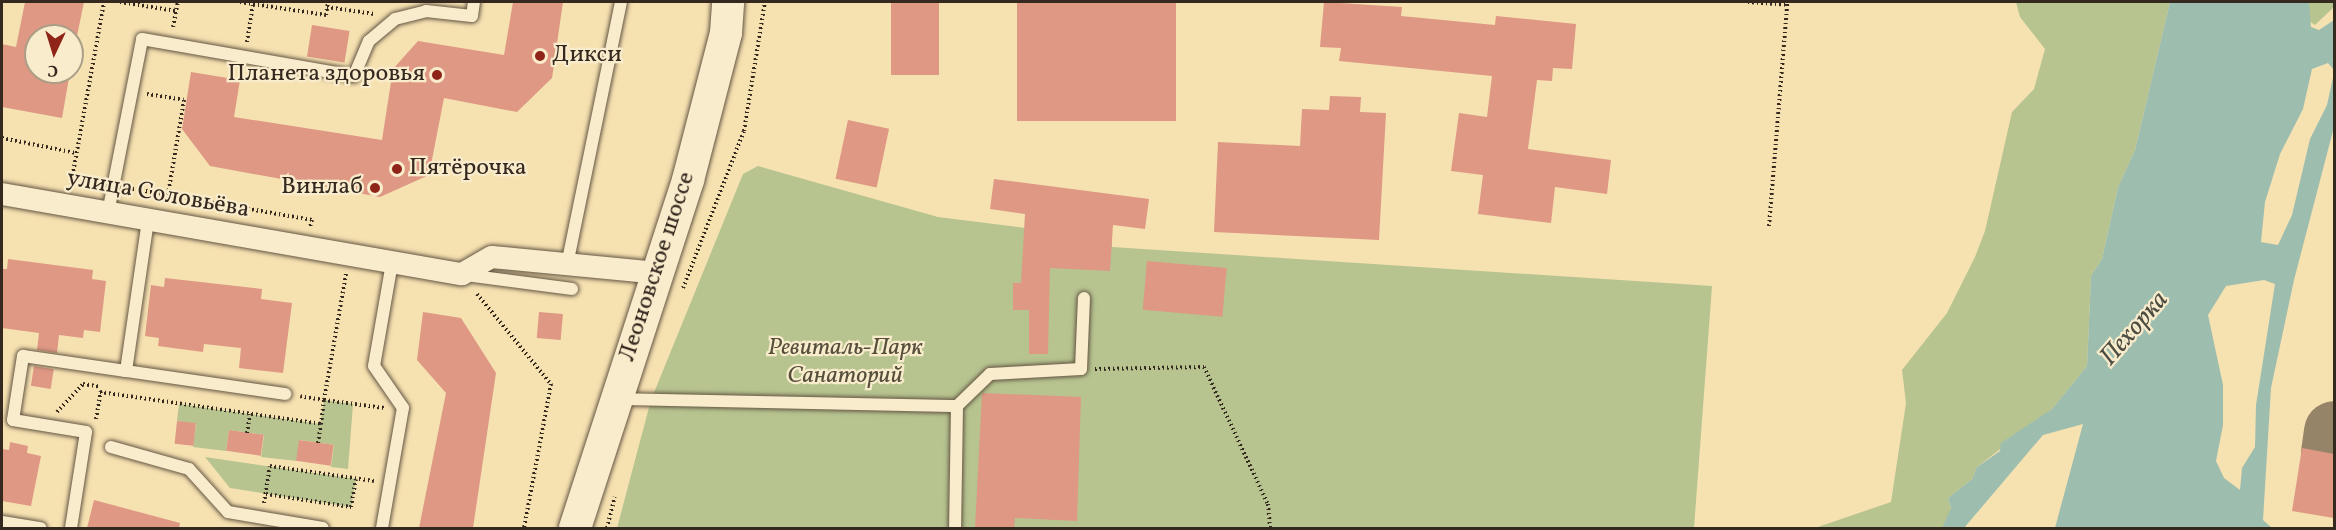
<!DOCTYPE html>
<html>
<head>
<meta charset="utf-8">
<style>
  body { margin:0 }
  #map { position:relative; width:2336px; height:530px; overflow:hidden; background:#f6e1b1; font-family:Vollkorn,serif }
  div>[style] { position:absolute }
  .green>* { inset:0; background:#b7c490 }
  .water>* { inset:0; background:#9dbdaf }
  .taxiway>* { height:60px; margin:-30px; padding:0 30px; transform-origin:30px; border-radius:30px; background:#958468 }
  .building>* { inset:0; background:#de9883; transform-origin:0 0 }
  .path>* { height:4px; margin-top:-2px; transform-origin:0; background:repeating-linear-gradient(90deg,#34281f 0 1.5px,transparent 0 4.5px) }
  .roads { filter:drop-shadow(0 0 2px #645644) drop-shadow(0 0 2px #645644) }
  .service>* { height:12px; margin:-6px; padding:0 6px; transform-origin:6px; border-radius:6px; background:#f9eccc }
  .minor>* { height:22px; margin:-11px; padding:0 11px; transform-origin:11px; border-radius:11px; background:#f9eccc }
  .secondary>* { height:32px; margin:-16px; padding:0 16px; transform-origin:16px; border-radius:16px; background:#f9eccc }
  .dots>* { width:16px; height:16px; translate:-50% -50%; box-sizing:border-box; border:3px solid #f9eccc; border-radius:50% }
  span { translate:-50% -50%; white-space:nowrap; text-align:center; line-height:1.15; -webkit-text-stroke:4.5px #f9eccc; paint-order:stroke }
  .poi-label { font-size:24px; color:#34281f }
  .left { translate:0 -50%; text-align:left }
  .right { translate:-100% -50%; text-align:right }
  .street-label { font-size:24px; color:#34281f }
  .park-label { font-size:24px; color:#554f3b; font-style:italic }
  .water-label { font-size:26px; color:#4e4d43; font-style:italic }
  .frame { position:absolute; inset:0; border:3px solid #34281f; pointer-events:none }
  .north { position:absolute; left:24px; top:24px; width:60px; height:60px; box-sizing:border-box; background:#f9eccc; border:2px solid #aa9e87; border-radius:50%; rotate:184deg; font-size:16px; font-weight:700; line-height:24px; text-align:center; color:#34281f }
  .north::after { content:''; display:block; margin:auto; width:21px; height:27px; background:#8f2418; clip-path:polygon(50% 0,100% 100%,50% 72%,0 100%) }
</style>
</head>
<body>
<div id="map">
  <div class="green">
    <i style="clip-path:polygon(2016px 2px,2170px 2px,2135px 150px,2118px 187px,2102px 259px,2091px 276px,2087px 366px,2052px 409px,1977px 467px,1972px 479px,1948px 498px,1951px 508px,1945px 528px,1815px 528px,1891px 502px,1906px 403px,1902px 370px,1947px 313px,1975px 257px,1985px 231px,2012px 112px,2034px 89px,2045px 49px,2020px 17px)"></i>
    <i style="clip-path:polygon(2306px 2px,2334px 2px,2334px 7px,2315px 25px,2303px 17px)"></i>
    <i style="clip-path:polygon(758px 166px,938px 217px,1112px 239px,1112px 247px,1712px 286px,1694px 528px,617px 528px,651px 400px,743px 174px)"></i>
    <i style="clip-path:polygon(324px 400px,353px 404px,348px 469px,331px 467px,334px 445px,300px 440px,297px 461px,261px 457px,264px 435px,229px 430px,226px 451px,193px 447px,196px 424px,177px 421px,179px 404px,320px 424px)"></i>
    <i style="clip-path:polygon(205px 457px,356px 479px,351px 507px,230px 488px)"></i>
  </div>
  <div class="water">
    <i style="clip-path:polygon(evenodd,2170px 2px,2309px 2px,2311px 27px,2319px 30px,2334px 20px,2334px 70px,2328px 63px,2312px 69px,2303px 109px,2280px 154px,2265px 202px,2261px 242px,2278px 245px,2292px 215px,2310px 139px,2327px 105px,2334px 73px,2334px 127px,2294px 280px,2271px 388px,2263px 520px,2272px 528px,2055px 528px,2083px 424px,2043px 435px,1964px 528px,1942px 528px,1951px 508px,1948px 498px,1972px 479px,1977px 467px,2000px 451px,2001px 443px,2052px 409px,2087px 366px,2091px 276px,2102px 259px,2118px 187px,2135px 150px,2170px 2px,2264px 280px,2275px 284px,2256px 405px,2255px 447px,2242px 468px,2240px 490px,2224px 478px,2216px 461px,2223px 425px,2223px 385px,2208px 315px,2226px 286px,2264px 280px)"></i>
  </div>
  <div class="taxiway">
    <i style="left:2331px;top:453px;width:22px;rotate:-82deg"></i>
  </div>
  <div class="building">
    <i style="clip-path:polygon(25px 2px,84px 2px,77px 36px,36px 36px,36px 72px,70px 72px,62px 118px,2px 107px,2px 44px,16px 47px)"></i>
    <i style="clip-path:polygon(513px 2px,563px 2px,552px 78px,517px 112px,444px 98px,429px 175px,380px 197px,210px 166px,182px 129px,191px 72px,240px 80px,234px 117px,382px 140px,393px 69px,418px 41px,504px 55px)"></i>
    <i style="left:891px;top:2px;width:48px;height:73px"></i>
    <i style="left:1017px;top:2px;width:159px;height:119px"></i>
    <i style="clip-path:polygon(1324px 2px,1402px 7px,1401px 16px,1495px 25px,1496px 16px,1576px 24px,1572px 69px,1553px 68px,1552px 81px,1537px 80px,1528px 149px,1611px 160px,1607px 194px,1555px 187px,1551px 223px,1478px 214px,1483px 175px,1451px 171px,1459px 113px,1487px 117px,1492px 76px,1339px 61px,1341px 48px,1320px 47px)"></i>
    <i style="left:312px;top:25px;width:38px;height:32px;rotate:9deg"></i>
    <i style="clip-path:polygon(1330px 96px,1361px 97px,1360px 112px,1386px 113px,1379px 240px,1214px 232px,1218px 142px,1300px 146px,1302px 109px,1329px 110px)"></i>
    <i style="left:848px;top:120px;width:42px;height:60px;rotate:12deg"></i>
    <i style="clip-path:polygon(994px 179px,1149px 199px,1145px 229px,1113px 225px,1110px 271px,1050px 268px,1048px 354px,1029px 354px,1029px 310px,1013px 310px,1013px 283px,1021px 283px,1025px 214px,990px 209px)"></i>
    <i style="clip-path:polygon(8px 259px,93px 270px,92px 279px,106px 281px,100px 332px,84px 330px,83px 338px,59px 335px,57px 353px,37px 350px,39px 333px,2px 328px,2px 269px,7px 269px)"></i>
    <i style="left:1147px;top:261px;width:80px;height:49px;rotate:5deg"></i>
    <i style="clip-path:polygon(165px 278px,262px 289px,261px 299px,292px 303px,283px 373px,239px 368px,241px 348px,204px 344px,203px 352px,158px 346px,159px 338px,145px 336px,151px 285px,164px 287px)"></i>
    <i style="clip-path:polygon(423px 312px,461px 318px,496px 373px,473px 528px,419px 528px,446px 393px,417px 360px)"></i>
    <i style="left:539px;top:312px;width:24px;height:26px;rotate:5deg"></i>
    <i style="left:34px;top:366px;width:20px;height:20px;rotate:9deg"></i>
    <i style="clip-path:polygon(982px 393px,1081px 397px,1077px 521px,1015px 518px,1014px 528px,975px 528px)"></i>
    <i style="left:177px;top:421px;width:19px;height:23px;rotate:6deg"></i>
    <i style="left:229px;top:430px;width:35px;height:21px;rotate:8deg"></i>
    <i style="left:299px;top:440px;width:35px;height:21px;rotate:8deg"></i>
    <i style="clip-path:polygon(10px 442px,28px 446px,27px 453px,41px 456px,31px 506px,2px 501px,2px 449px,9px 450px)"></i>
    <i style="clip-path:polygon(2302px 448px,2334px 454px,2334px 518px,2292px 511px)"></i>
    <i style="clip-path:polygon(94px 500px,180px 523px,179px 528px,87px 528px)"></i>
  </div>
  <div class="path">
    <i style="left:120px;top:2px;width:57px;rotate:9.1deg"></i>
    <i style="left:240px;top:2px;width:87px;rotate:8.6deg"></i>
    <i style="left:326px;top:15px;width:13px;rotate:-81deg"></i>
    <i style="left:1748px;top:2px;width:39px;rotate:4deg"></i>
    <i style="left:1787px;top:5px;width:3px;rotate:-90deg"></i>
    <i style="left:327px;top:7px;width:48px;rotate:8.5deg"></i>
    <i style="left:173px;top:27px;width:25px;rotate:-79deg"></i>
    <i style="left:247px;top:42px;width:38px;rotate:-81deg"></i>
    <i style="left:147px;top:94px;width:37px;rotate:9deg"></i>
    <i style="left:184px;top:100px;width:96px;rotate:99.6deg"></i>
    <i style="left:168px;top:195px;width:146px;rotate:9.8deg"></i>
    <i style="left:312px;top:220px;width:7px;rotate:106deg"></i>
    <i style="left:2px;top:138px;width:76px;rotate:11.5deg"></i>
    <i style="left:71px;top:184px;width:185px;rotate:-79.7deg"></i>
    <i style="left:128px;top:188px;width:41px;rotate:9.9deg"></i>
    <i style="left:1769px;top:226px;width:222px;rotate:-85.3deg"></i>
    <i style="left:346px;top:274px;width:128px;rotate:99.9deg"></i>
    <i style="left:324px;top:400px;width:61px;rotate:7.6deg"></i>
    <i style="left:683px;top:288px;width:168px;rotate:-68.8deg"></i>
    <i style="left:744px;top:131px;width:131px;rotate:-80.8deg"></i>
    <i style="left:477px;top:294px;width:117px;rotate:50.6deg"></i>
    <i style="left:551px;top:384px;width:147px;rotate:100.6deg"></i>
    <i style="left:1095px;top:369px;width:109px;rotate:-1.1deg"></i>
    <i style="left:1204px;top:367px;width:151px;rotate:65deg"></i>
    <i style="left:1268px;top:504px;width:24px;rotate:85deg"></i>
    <i style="left:100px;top:392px;width:223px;rotate:8.2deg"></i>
    <i style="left:321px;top:424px;width:24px;rotate:-83deg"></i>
    <i style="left:324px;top:400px;width:24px;rotate:-171deg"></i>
    <i style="left:57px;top:412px;width:38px;rotate:-47deg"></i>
    <i style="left:83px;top:384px;width:18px;rotate:9deg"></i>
    <i style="left:96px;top:419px;width:28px;rotate:-80deg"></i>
    <i style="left:247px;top:433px;width:19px;rotate:-81deg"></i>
    <i style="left:318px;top:443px;width:19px;rotate:-81deg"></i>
    <i style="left:266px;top:494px;width:86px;rotate:8.7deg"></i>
    <i style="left:351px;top:507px;width:28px;rotate:-80deg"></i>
    <i style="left:264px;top:503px;width:37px;rotate:-81deg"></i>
    <i style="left:270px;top:466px;width:105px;rotate:8.2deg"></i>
    <i style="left:607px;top:528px;width:32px;rotate:-76deg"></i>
  </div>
  <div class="roads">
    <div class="service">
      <i style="left:108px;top:213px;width:177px;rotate:-78.9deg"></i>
      <i style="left:142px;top:39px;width:215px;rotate:9.9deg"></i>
      <i style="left:354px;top:76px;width:38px;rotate:-67deg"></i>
      <i style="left:369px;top:41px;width:34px;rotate:-40deg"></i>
      <i style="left:395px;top:19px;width:32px;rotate:-14deg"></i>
      <i style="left:426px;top:11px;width:46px;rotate:6.2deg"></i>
      <i style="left:472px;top:16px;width:14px;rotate:-82deg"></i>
      <i style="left:567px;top:265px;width:268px;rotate:-78.4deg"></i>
      <i style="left:466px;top:275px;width:107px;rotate:7.5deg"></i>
      <i style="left:126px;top:371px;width:161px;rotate:8.2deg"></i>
      <i style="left:619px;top:399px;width:338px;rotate:1.2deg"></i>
      <i style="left:957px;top:406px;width:122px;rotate:90.9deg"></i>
      <i style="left:957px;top:406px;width:46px;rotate:-44.1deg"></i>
      <i style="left:990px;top:374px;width:91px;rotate:-3.1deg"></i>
      <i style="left:1081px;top:369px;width:71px;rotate:-87.6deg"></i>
      <i style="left:111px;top:447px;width:81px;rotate:15.8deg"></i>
      <i style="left:189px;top:469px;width:58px;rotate:47.8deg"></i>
      <i style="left:228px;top:512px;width:96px;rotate:9.6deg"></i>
      <i style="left:2px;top:522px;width:39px;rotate:9deg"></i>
      <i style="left:71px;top:528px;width:97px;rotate:-81.1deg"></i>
      <i style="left:86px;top:432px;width:74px;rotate:-170.7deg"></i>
      <i style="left:13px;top:420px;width:65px;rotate:-81.1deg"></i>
      <i style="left:23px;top:356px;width:104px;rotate:8.3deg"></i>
      <i style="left:126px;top:371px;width:153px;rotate:-81.7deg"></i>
      <i style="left:382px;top:528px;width:122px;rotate:-80.1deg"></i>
      <i style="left:403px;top:408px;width:51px;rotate:-124.6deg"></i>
      <i style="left:374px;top:366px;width:105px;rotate:-80.1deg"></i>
    </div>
    <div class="minor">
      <i style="left:2px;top:194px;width:467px;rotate:9.9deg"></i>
      <i style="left:462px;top:274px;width:34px;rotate:-30deg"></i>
      <i style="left:492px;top:257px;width:166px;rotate:5.5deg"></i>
    </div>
    <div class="secondary">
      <i style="left:575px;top:528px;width:366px;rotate:-72deg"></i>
      <i style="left:688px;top:180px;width:152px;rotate:-75.5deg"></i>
      <i style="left:726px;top:33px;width:31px;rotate:-86deg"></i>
    </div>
  </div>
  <div class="dots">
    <i style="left:540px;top:56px;background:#8f2418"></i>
    <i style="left:437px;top:75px;background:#8f2418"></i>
    <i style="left:397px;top:169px;background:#8f2418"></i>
    <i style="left:375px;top:188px;background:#8f2418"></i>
  </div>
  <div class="poi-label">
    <span class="left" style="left:552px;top:56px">Дикси</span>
    <span class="right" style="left:425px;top:75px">Планета здоровья</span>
    <span class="left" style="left:409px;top:169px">Пятёрочка</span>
    <span class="right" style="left:363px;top:188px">Винлаб</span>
  </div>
  <div class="street-label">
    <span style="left:158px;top:195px;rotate:10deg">улица Соловьёва</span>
    <span style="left:658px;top:267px;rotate:-72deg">Леоновское шоссе</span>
  </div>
  <div class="park-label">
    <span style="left:845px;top:363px">Ревиталь-Парк<br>Санаторий</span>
  </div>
  <div class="water-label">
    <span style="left:2135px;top:329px;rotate:-49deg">Пехорка</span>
  </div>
  <div class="frame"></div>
  <div class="north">С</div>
</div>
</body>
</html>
